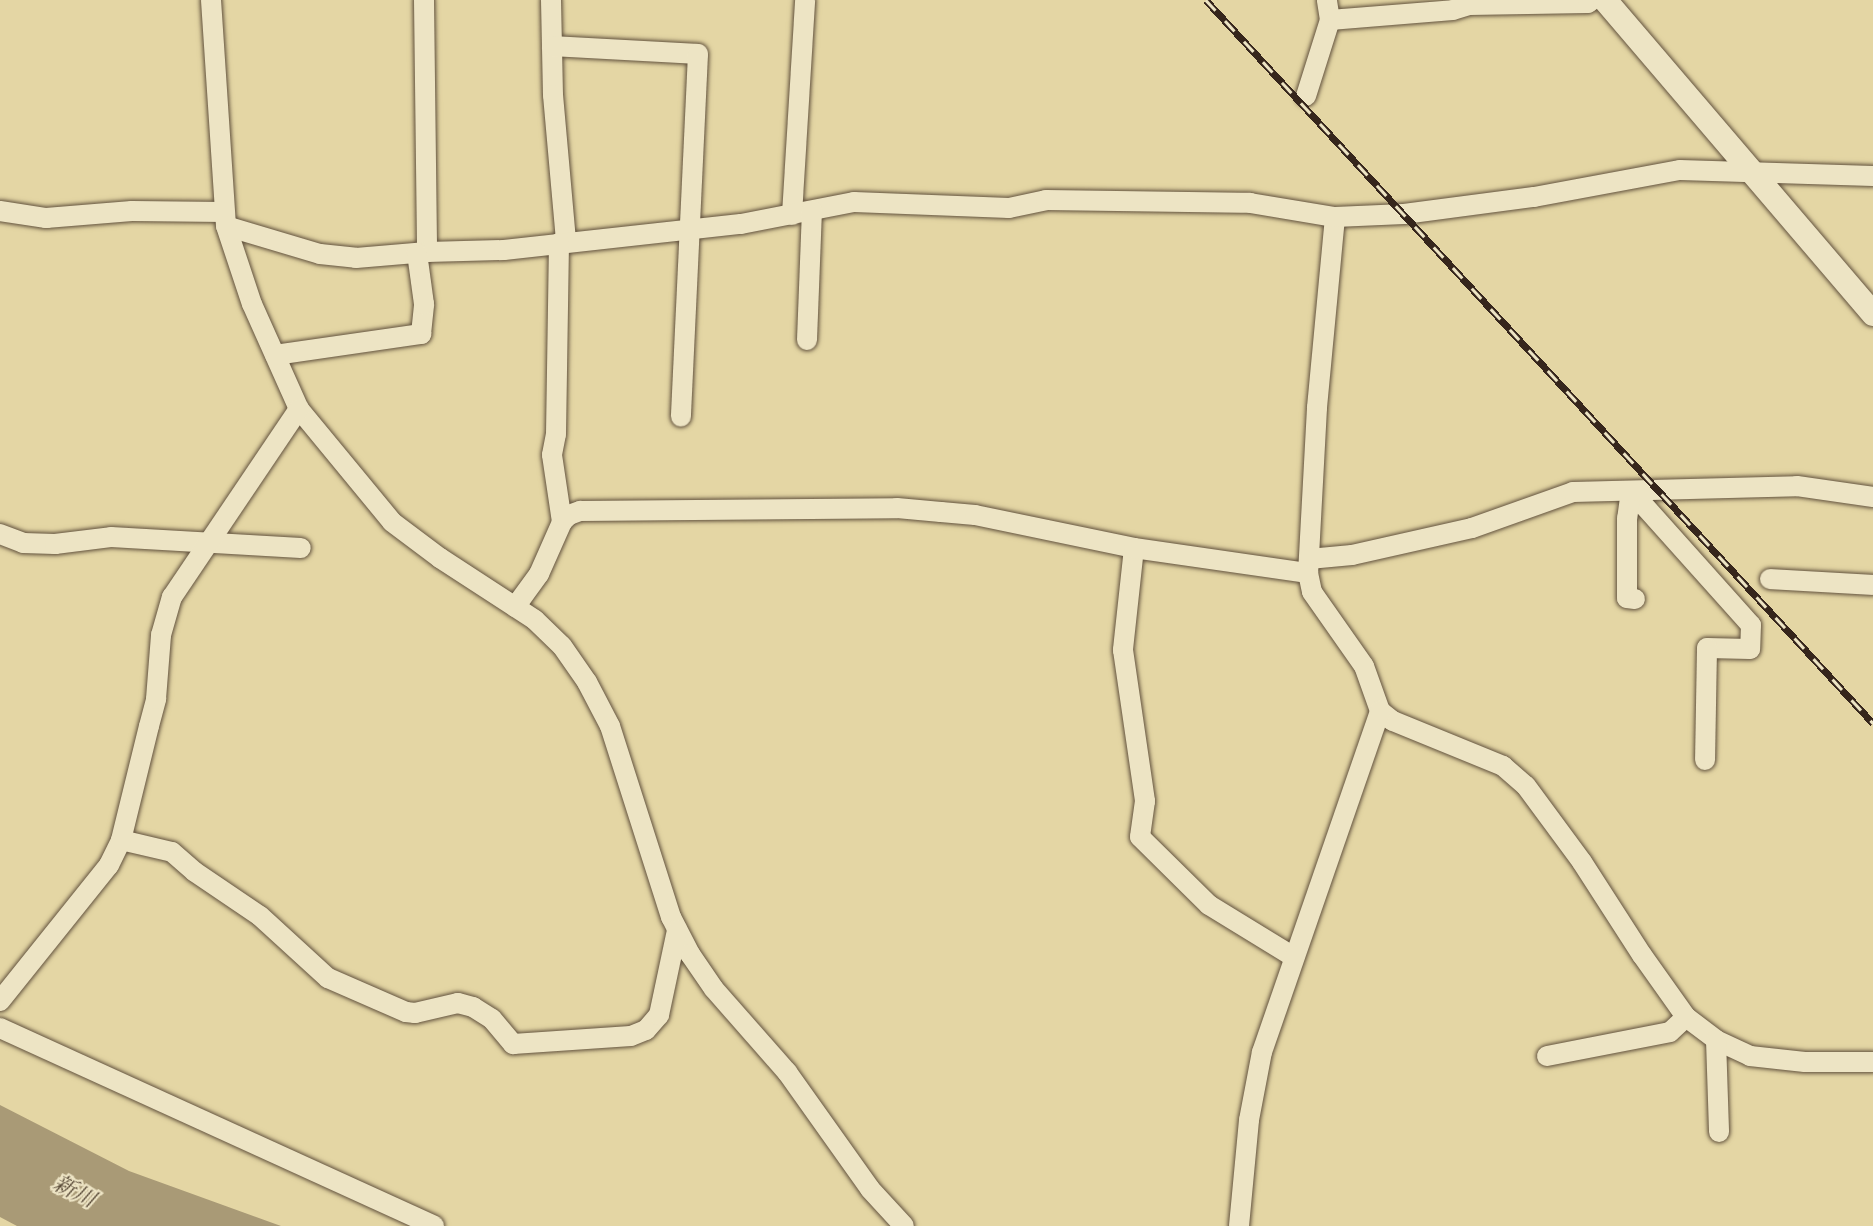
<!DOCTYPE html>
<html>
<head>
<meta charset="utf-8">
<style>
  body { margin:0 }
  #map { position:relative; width:1873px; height:1226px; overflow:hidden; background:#e4d6a4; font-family:"IM FELL DW Pica","Noto Serif JP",serif }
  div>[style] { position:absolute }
  .water>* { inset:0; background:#a99a76 }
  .roads { filter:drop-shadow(0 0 2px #62523e) drop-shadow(0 0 2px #62523e) }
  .minor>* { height:20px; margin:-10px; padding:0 10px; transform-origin:10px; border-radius:10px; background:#ede4c4 }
  .tertiary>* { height:24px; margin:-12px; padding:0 12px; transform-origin:12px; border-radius:12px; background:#ede4c4 }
  .rail>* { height:7px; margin-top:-3.5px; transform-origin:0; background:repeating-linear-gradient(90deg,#ede4c4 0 14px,#36261c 0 28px); box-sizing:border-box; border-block:2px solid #36261c }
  span { translate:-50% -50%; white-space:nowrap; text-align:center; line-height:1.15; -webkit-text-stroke:4.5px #ede4c4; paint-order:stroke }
  .water-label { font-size:22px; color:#584937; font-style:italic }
</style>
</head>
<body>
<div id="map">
  <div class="water">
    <i style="clip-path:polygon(0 1105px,129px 1171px,281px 1226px,17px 1226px,0 1217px)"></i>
  </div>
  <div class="roads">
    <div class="minor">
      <i style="left:211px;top:0;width:226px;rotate:86.2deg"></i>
      <i style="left:226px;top:226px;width:82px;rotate:71.6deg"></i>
      <i style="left:252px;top:304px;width:115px;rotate:65.9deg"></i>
      <i style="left:299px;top:409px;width:146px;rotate:50.5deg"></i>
      <i style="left:392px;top:522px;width:60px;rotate:36.9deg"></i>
      <i style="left:440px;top:558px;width:113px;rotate:33.1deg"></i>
      <i style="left:535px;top:620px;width:37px;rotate:44deg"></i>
      <i style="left:562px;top:646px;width:44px;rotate:55.2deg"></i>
      <i style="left:587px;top:682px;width:50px;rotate:62.4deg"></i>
      <i style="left:610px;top:726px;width:201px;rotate:72.3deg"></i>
      <i style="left:671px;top:917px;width:42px;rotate:62.8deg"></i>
      <i style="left:690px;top:954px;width:42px;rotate:55.6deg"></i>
      <i style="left:714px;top:989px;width:111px;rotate:48.7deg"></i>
      <i style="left:787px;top:1072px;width:143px;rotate:54.6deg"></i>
      <i style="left:870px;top:1189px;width:50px;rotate:47.4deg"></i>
      <i style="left:424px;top:0;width:252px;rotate:89.3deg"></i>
      <i style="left:551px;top:0;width:95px;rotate:88.8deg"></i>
      <i style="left:553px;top:95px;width:148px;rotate:84.9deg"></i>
      <i style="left:1330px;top:20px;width:123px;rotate:-4.6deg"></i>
      <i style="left:1453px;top:10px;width:17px;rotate:-17deg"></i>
      <i style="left:1469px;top:5px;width:119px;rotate:-1deg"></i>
      <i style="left:1588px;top:3px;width:5px;rotate:-37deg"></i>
      <i style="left:552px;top:46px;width:146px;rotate:3.1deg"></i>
      <i style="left:698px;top:54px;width:363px;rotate:92.7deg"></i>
      <i style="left:1306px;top:96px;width:80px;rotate:-72.5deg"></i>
      <i style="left:1330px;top:20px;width:20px;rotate:-99deg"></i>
      <i style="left:0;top:211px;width:47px;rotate:8.7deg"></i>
      <i style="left:46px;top:218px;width:86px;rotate:-4.7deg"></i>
      <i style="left:132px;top:211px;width:92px;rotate:0.6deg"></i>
      <i style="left:792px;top:215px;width:215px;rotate:-86.5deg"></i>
      <i style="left:1335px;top:217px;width:192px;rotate:95.4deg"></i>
      <i style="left:1317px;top:408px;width:165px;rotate:93.1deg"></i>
      <i style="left:1308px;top:573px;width:19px;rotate:78deg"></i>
      <i style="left:1312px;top:592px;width:90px;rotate:54.9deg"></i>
      <i style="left:1364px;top:666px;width:48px;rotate:70.4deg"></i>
      <i style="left:1380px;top:711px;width:16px;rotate:38deg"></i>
      <i style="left:1393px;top:721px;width:119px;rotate:22.2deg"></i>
      <i style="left:1503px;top:766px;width:30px;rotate:41deg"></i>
      <i style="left:1526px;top:786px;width:94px;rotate:53.6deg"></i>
      <i style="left:1582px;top:862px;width:111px;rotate:57.2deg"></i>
      <i style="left:1642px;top:955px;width:76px;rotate:54.6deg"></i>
      <i style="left:1686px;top:1017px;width:38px;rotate:37deg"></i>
      <i style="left:1716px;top:1040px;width:38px;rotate:25deg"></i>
      <i style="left:1750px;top:1056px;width:55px;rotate:6.2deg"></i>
      <i style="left:1805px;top:1062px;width:68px"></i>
      <i style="left:226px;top:226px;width:98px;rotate:16.6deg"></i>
      <i style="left:320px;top:254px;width:36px;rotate:6deg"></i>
      <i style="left:356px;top:258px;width:71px;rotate:-4.8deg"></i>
      <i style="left:427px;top:252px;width:77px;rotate:-1.5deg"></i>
      <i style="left:504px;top:250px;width:238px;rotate:-6.3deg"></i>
      <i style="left:741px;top:224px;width:115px;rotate:-11deg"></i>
      <i style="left:854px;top:202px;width:155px;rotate:2.2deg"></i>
      <i style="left:1009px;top:208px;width:38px;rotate:-12deg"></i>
      <i style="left:1046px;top:200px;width:204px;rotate:0.8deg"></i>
      <i style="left:1250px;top:203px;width:86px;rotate:9.4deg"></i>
      <i style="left:1335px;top:217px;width:69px;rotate:-2.5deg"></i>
      <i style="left:1404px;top:214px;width:131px;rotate:-7.5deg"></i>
      <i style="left:1534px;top:197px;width:148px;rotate:-10.5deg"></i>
      <i style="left:1680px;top:170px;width:193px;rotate:1.8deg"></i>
      <i style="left:559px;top:243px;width:191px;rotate:90.9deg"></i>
      <i style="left:556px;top:434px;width:21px;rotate:101deg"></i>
      <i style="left:552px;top:455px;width:68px;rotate:81.5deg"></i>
      <i style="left:807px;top:340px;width:129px;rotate:-87.8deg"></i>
      <i style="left:275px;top:355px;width:148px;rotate:-8.2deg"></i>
      <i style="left:421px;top:334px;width:30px;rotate:-84deg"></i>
      <i style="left:424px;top:304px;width:51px;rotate:-97.8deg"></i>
      <i style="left:1631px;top:491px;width:180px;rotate:48.2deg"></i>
      <i style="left:1751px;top:625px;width:24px;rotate:92deg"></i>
      <i style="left:1750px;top:649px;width:43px;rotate:-178.7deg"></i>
      <i style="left:1707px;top:648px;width:112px;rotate:91deg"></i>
      <i style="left:1631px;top:491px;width:27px;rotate:98deg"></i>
      <i style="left:1627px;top:518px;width:80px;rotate:90deg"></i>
      <i style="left:1627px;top:598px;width:8px;rotate:7deg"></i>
      <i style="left:0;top:534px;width:25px;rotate:21deg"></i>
      <i style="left:23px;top:543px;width:32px;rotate:2deg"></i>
      <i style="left:55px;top:544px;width:56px;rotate:-7.1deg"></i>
      <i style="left:111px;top:537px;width:190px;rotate:3.3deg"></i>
      <i style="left:1134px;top:548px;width:103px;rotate:96.2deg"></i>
      <i style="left:1123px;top:650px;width:153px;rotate:81.7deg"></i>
      <i style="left:1145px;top:801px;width:36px;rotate:98deg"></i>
      <i style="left:1140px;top:837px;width:97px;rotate:44.6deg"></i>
      <i style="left:1209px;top:905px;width:100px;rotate:31.5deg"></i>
      <i style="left:1309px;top:559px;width:43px;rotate:-5.3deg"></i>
      <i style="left:1352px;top:555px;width:123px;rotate:-12.7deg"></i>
      <i style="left:1472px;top:528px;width:107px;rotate:-19.6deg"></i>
      <i style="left:1573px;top:492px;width:224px;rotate:-1.5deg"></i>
      <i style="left:1797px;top:486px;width:77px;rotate:8.2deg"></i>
      <i style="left:1770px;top:579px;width:103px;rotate:3.3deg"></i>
      <i style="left:515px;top:607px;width:41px;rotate:-54deg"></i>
      <i style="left:539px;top:574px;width:57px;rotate:-66.1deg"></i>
      <i style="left:562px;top:522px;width:10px;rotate:-45deg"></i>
      <i style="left:569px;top:515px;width:12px;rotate:-20deg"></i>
      <i style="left:580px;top:511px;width:317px;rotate:-0.5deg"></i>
      <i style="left:897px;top:508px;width:44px;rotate:5.2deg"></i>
      <i style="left:941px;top:512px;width:34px;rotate:5deg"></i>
      <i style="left:975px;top:515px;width:162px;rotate:11.7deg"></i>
      <i style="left:1134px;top:548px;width:176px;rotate:8.2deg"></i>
      <i style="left:121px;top:840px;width:52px;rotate:13.2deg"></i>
      <i style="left:172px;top:852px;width:30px;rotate:41deg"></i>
      <i style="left:195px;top:872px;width:78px;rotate:34.1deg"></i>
      <i style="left:260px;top:916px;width:92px;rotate:42.4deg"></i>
      <i style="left:328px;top:978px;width:85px;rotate:23.6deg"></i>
      <i style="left:406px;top:1012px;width:9px;rotate:6deg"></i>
      <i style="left:415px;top:1013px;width:44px;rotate:-13.1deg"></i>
      <i style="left:458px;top:1003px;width:16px;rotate:15deg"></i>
      <i style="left:473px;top:1007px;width:22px;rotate:32deg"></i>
      <i style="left:492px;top:1019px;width:33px;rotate:50deg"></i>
      <i style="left:513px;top:1044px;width:118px;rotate:-3.9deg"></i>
      <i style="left:631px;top:1036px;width:16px;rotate:-22deg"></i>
      <i style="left:646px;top:1030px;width:20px;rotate:-49deg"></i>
      <i style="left:659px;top:1015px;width:87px;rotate:-78deg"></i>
      <i style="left:0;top:1001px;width:174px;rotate:-51.3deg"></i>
      <i style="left:109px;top:865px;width:28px;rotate:-64deg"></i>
      <i style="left:121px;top:840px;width:117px;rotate:-76.2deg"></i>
      <i style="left:149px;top:726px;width:28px;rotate:-75deg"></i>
      <i style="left:156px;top:699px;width:64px;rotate:-85.5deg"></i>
      <i style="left:161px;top:635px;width:40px;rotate:-74deg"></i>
      <i style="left:172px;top:597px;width:227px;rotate:-56deg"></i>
      <i style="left:0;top:1028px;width:477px;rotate:24.5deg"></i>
      <i style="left:1716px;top:1040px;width:92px;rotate:88.1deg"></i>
      <i style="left:1547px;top:1056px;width:125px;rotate:-11deg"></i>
      <i style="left:1670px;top:1032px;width:22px;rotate:-43deg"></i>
      <i style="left:1239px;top:1226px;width:106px;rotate:-84.6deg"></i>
      <i style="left:1249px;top:1120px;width:69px;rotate:-79.2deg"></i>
      <i style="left:1262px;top:1052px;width:361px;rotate:-70.9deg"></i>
    </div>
    <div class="tertiary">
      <i style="left:1605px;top:0;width:413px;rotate:49.5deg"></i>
    </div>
  </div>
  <div class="rail">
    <i style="left:1206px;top:0;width:984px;rotate:47.31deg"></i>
  </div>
  <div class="water-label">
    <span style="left:74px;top:1192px;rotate:27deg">新川</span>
  </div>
</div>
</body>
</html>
